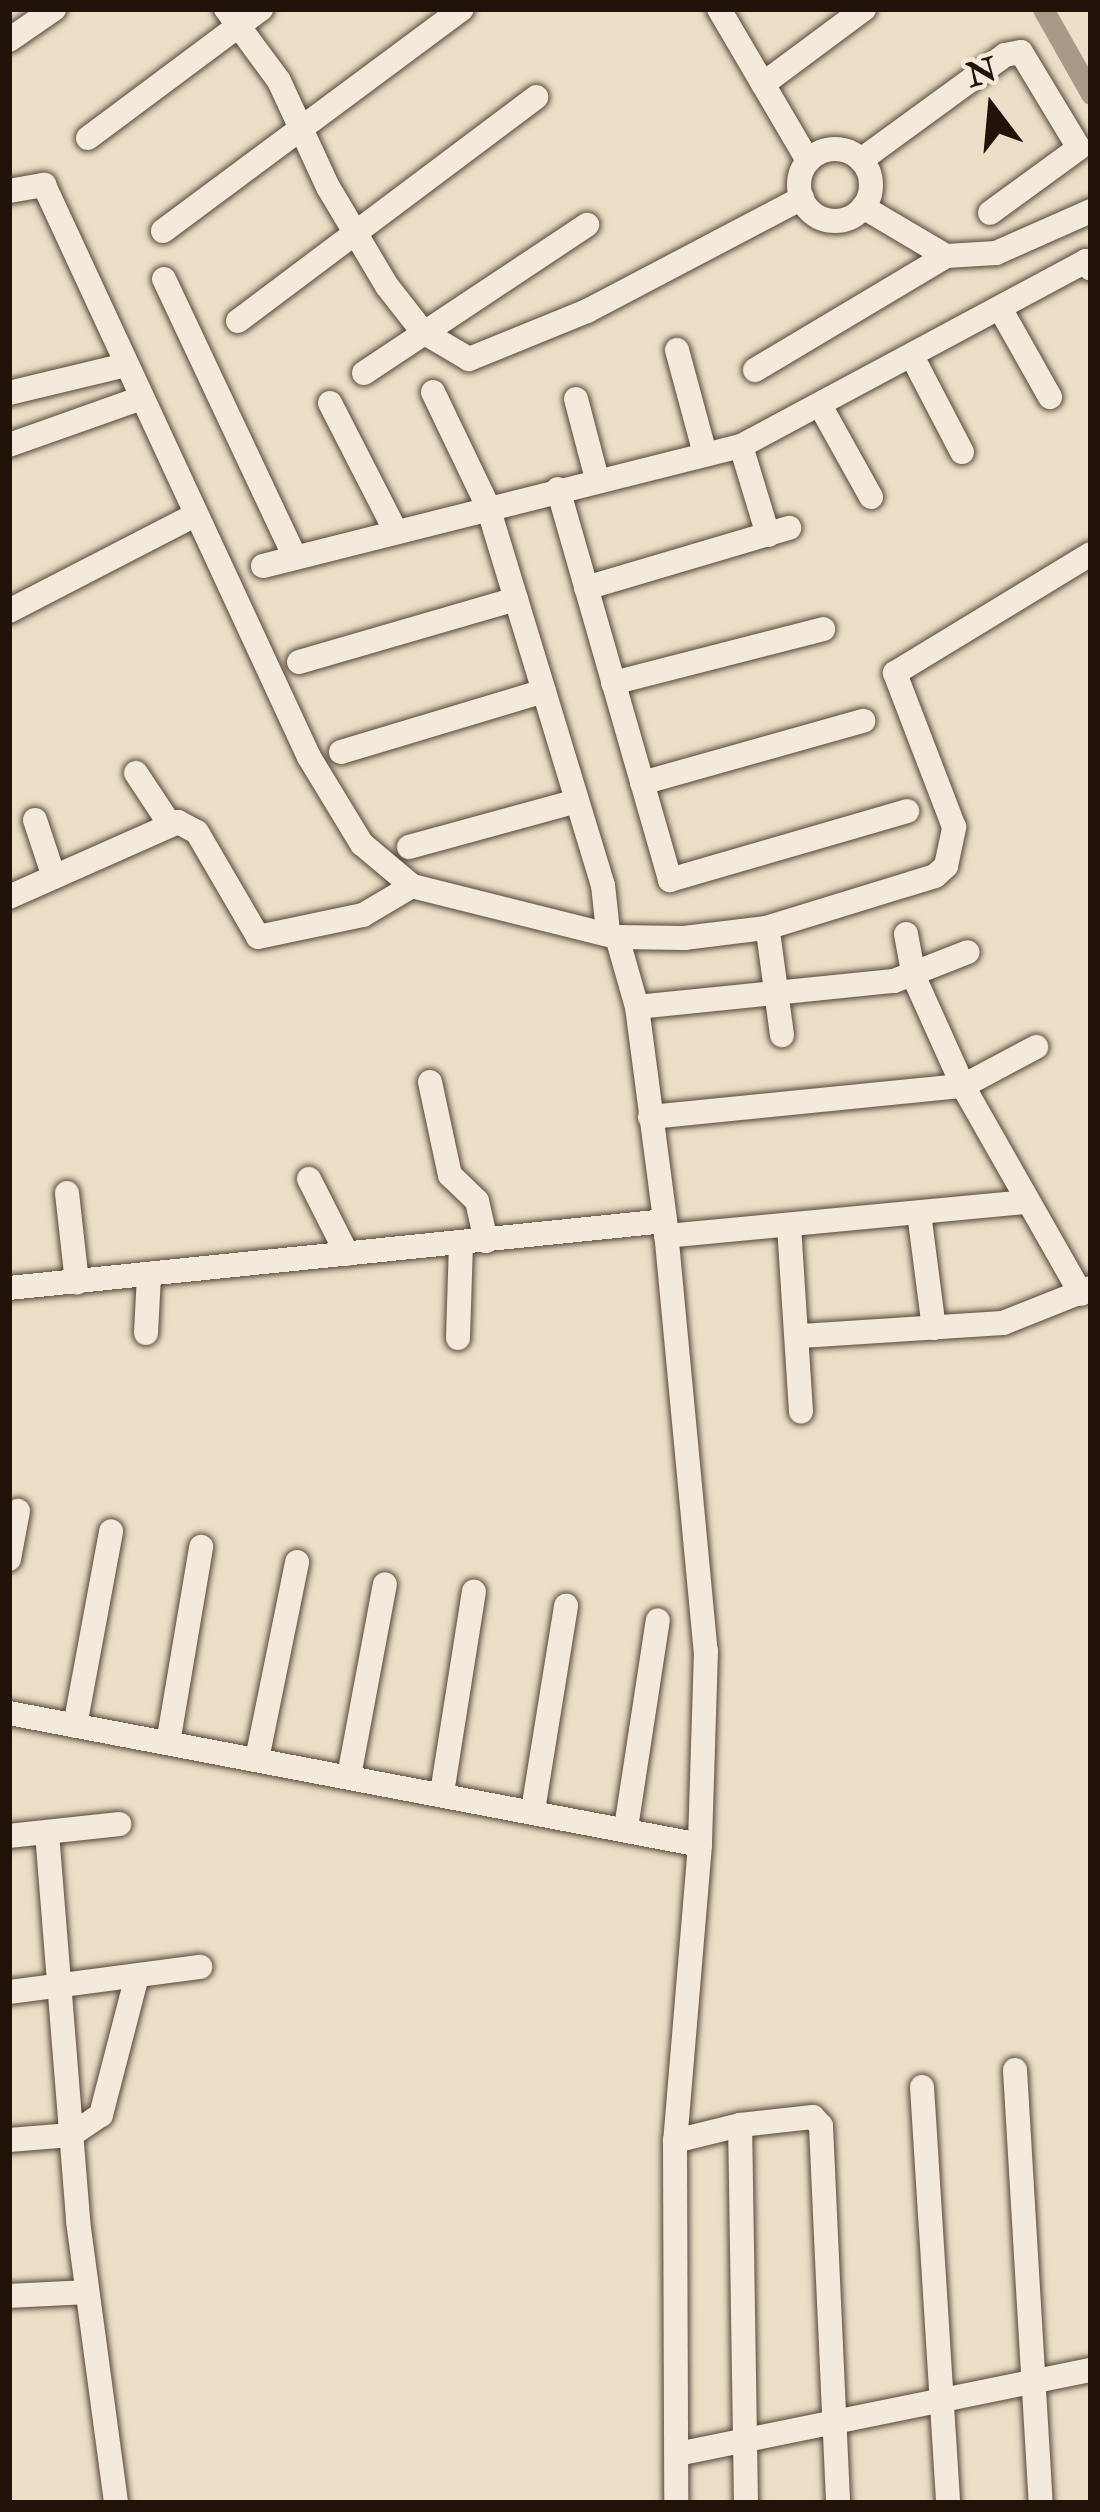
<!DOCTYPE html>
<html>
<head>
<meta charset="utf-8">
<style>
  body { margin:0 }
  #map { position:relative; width:1100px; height:2512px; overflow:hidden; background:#ecdfc7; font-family:"IM FELL Double Pica",serif }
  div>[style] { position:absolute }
  .canal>* { height:21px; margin:-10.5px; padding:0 10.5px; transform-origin:10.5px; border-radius:10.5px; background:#a79a87 }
  .roads { filter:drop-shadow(0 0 3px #544639) drop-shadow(0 0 3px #544639) }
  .minor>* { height:24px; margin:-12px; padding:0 12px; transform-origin:12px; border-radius:12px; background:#f3eadb }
  .minor>.ring { margin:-12px; padding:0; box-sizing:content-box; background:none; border:24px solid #f3eadb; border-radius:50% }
  span { translate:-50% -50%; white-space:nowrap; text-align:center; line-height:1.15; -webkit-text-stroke:12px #f3eadb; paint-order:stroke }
  .frame { position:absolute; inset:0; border:12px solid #22130a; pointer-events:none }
  .north { position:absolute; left:932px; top:48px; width:120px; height:120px; -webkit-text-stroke:9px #f3eadb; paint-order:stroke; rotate:344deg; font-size:33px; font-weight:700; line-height:48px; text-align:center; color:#22130a }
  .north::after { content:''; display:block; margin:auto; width:42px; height:54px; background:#22130a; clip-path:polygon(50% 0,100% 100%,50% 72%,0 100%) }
</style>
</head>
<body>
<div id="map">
  <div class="canal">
    <i style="left:1043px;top:9px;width:98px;rotate:60.5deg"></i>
  </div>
  <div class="roads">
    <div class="minor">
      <i style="left:226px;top:9px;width:89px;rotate:53.6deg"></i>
      <i style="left:279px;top:81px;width:117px;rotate:65.2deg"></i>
      <i style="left:328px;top:187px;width:115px;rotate:59.2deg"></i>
      <i style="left:387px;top:286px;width:58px;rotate:52deg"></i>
      <i style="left:423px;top:332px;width:53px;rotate:30.4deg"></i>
      <i style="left:469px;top:359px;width:127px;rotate:-22.1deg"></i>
      <i style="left:587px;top:311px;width:243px;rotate:-27.7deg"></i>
      <i style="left:719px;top:9px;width:176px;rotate:59.6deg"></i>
      <i style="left:9px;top:40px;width:55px;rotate:-34.6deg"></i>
      <i style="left:763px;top:84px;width:126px;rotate:-36.6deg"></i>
      <i style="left:88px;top:138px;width:216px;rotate:-36.7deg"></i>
      <i class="ring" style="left:799px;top:149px;width:48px;height:48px"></i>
      <i style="left:861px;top:160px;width:178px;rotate:-36.1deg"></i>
      <i style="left:1005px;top:55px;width:16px;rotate:-11deg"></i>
      <i style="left:1021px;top:52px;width:112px;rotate:58.9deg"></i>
      <i style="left:1079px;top:148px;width:110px;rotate:143.9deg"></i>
      <i style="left:9px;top:191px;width:36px;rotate:-10deg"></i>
      <i style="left:44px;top:185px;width:630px;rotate:65.14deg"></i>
      <i style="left:309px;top:757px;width:102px;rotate:58.7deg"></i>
      <i style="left:362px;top:844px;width:65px;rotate:40deg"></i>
      <i style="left:412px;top:886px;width:211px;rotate:14deg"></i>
      <i style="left:617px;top:937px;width:67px;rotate:0.9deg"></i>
      <i style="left:684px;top:938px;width:83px;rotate:-7deg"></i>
      <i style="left:766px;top:928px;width:177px;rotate:-17.1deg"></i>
      <i style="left:935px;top:876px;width:15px;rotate:-42deg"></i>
      <i style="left:946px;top:866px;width:40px;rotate:-78deg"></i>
      <i style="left:954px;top:827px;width:165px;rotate:-111deg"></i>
      <i style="left:895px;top:673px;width:229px;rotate:-31.3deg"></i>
      <i style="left:863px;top:207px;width:96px;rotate:30.6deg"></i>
      <i style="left:946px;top:256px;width:50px;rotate:-3.4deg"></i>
      <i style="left:996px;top:253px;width:104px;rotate:-23.9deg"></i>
      <i style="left:163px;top:231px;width:372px;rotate:-36.6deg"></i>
      <i style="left:164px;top:279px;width:308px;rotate:64.8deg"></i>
      <i style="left:1001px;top:310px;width:100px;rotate:60.6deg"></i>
      <i style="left:238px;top:321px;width:373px;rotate:-36.9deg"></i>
      <i style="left:677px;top:350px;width:108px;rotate:74.9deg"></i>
      <i style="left:913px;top:358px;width:106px;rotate:62.5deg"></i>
      <i style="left:755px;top:370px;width:222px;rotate:-30.8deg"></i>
      <i style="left:364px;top:373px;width:268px;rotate:-33.6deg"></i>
      <i style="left:433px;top:392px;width:127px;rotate:64.4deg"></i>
      <i style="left:488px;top:507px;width:395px;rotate:73.1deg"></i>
      <i style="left:603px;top:885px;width:46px;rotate:83.8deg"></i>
      <i style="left:9px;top:393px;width:120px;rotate:-13.5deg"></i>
      <i style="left:576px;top:399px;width:83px;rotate:75.3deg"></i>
      <i style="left:330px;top:403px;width:145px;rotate:62.9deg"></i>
      <i style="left:821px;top:407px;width:103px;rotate:60.9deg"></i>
      <i style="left:9px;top:445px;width:141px;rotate:-19.5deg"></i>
      <i style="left:741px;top:446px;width:93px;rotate:73.1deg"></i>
      <i style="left:558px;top:489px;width:407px;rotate:74deg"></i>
      <i style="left:670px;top:880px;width:247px;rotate:-16.2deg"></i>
      <i style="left:263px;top:566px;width:493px;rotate:-14.1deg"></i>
      <i style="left:741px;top:446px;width:391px;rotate:-28.2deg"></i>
      <i style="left:1086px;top:261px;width:9px;rotate:58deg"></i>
      <i style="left:586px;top:588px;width:212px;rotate:-16.5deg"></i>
      <i style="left:9px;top:611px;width:209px;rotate:-27.3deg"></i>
      <i style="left:299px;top:662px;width:226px;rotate:-16.2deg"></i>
      <i style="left:613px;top:683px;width:217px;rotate:-14.4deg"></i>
      <i style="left:341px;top:752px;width:212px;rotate:-16.7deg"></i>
      <i style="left:136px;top:773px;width:60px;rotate:56.6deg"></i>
      <i style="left:642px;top:783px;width:230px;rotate:-15.7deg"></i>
      <i style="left:35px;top:820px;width:60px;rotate:71.6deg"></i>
      <i style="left:409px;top:847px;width:174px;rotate:-15.3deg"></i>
      <i style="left:9px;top:897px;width:185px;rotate:-23.9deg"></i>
      <i style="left:178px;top:822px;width:21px;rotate:28deg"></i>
      <i style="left:197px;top:832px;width:121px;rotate:59.8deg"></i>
      <i style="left:258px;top:937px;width:107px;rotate:-11.8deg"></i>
      <i style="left:363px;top:915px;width:57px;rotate:-30.6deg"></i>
      <i style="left:906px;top:934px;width:44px;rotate:79.5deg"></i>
      <i style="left:914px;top:977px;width:120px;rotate:65.8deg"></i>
      <i style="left:963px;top:1086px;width:239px;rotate:60.4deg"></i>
      <i style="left:617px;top:937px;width:73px;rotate:74.1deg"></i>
      <i style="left:637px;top:1007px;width:216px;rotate:82.5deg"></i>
      <i style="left:665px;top:1221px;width:432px;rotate:84.6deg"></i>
      <i style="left:706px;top:1651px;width:194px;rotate:91.8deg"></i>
      <i style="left:700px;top:1845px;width:297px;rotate:94.8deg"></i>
      <i style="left:675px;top:2141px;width:362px;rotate:89.8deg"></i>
      <i style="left:769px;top:939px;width:97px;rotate:82.3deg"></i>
      <i style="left:637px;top:1007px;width:258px;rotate:-5.8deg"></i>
      <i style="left:894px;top:981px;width:79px;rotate:-21.4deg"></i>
      <i style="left:430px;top:1082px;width:95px;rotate:77.9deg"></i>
      <i style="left:450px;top:1175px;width:37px;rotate:44deg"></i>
      <i style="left:477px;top:1201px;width:41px;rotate:77.3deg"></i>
      <i style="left:650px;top:1117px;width:315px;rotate:-5.7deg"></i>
      <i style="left:963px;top:1086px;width:83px;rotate:-28.1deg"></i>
      <i style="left:309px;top:1179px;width:84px;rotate:63.1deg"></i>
      <i style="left:67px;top:1193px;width:90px;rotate:83.6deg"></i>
      <i style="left:919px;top:1213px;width:116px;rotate:82.6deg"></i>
      <i style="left:789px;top:1226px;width:186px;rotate:86.3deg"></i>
      <i style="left:666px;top:1236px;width:361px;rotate:-5.4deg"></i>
      <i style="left:9px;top:1288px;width:659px;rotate:-5.83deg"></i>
      <i style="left:146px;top:1333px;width:58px;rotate:-87deg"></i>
      <i style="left:801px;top:1336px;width:202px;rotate:-3.7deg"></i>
      <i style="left:1003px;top:1323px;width:95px;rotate:-21.7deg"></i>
      <i style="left:458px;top:1338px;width:95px;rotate:-88.2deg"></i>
      <i style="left:9px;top:1559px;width:49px;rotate:-79.4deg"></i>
      <i style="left:9px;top:1713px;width:703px;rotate:10.81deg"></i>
      <i style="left:75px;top:1726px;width:198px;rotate:-79.5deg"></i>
      <i style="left:168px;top:1743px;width:199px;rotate:-80.4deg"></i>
      <i style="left:257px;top:1759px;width:201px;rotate:-78.5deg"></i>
      <i style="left:349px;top:1776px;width:195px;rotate:-79.4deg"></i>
      <i style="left:442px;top:1793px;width:204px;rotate:-81deg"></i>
      <i style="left:533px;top:1810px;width:207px;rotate:-80.8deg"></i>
      <i style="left:626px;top:1828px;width:210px;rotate:-81.3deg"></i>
      <i style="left:47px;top:1833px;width:389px;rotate:85.4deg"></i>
      <i style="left:78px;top:2221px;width:285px;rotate:82.3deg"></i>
      <i style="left:9px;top:1836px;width:111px;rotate:-6.2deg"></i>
      <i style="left:9px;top:1992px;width:193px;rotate:-7.5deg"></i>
      <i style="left:1015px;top:2070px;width:434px;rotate:86.6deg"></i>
      <i style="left:922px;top:2087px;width:417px;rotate:86.4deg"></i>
      <i style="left:9px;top:2140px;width:62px;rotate:-4.6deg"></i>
      <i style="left:71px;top:2135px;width:36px;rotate:-34deg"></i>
      <i style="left:101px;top:2115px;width:144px;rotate:-75.5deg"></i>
      <i style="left:675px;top:2141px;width:67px;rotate:-13.8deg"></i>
      <i style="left:9px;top:2296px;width:78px;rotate:-2.9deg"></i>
      <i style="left:677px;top:2454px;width:422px;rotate:-11.5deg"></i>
      <i style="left:746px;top:2503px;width:378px;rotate:-90.9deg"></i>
      <i style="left:740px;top:2125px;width:73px;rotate:-6.3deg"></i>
      <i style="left:813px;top:2117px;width:12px;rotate:48deg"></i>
      <i style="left:821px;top:2126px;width:377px;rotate:87.4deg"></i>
    </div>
  </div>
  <div class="frame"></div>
  <div class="north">N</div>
</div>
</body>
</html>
